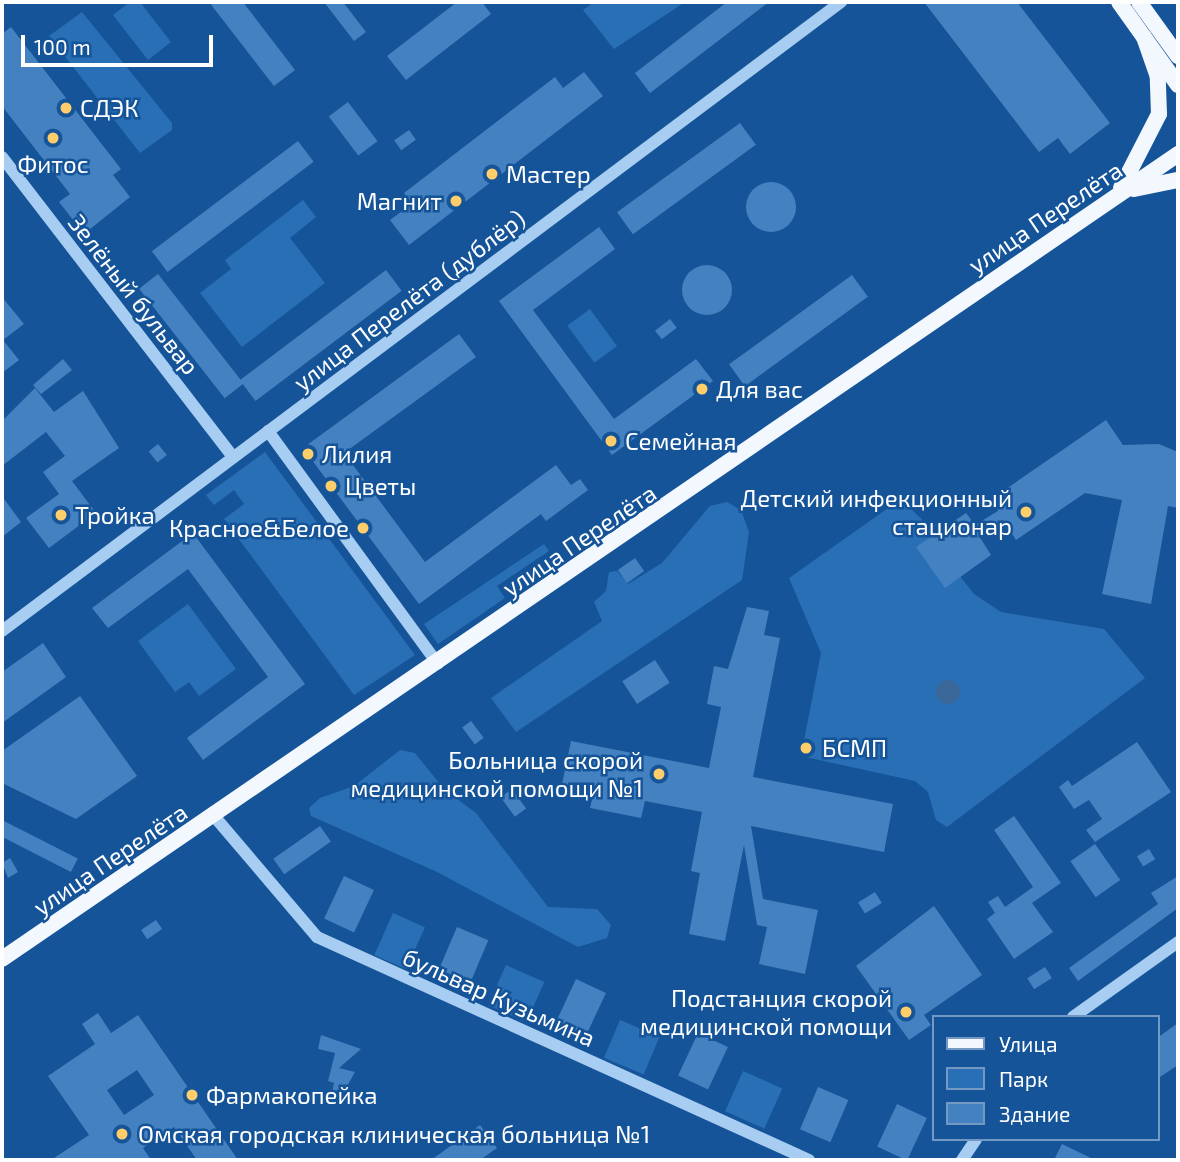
<!DOCTYPE html>
<html>
<head>
<meta charset="utf-8">
<style>
  body { margin:0 }
  #map { position:relative; width:1180px; height:1162px; overflow:hidden; background:#155498; font-family:"Exo 2",sans-serif }
  div>[style] { position:absolute }
  .green>* { inset:0; background:#296fb6; transform-origin:0 0 }
  .water>* { inset:0; background:#396797 }
  .round { border-radius:50% }
  .building>* { inset:0; background:#4381c1; transform-origin:0 0 }
  .minor>* { height:12px; margin:-6px; padding:0 6px; transform-origin:6px; border-radius:6px; background:#a8cdf2 }
  .major>* { height:16px; margin:-8px; padding:0 8px; transform-origin:8px; border-radius:8px; background:#f3f8ff }
  .dots>* { width:19px; height:19px; translate:-50% -50%; box-sizing:border-box; border:4px solid #155498; border-radius:50% }
  span { translate:-50% -50%; white-space:nowrap; text-align:center; line-height:1.15; -webkit-text-stroke:5px #155498; paint-order:stroke }
  .poi-label { font-size:24px; color:#fff }
  .left { translate:0 -50%; text-align:left }
  .right { translate:-100% -50%; text-align:right }
  .street-label { font-size:24px; color:#fff }
  .frame { position:absolute; inset:0; border:4px solid #fff; pointer-events:none }
  .legend { position:absolute; left:932px; top:1015px; width:228px; height:126px; box-sizing:border-box; background:#155498; border:2px solid #7398c1; margin:0; padding:9px 12px; list-style:none; font-size:21px; color:#fff }
  .legend li { display:flex; align-items:center; gap:14px; height:35px }
  .legend b { width:35px; border:2px solid #7398c1 }
  .scale { position:absolute; left:21px; top:35px; width:192px; height:32px; box-sizing:border-box; border:4px solid #fff; border-top:0; padding-left:9px; font-size:21px; line-height:24px; white-space:nowrap; color:#fff; -webkit-text-stroke:5px #155498; paint-order:stroke }
</style>
</head>
<body>
<div id="map">
  <div class="green">
    <i style="clip-path:polygon(130px 2px,140px 2px,171px 42px,148px 60px,113px 15px)"></i>
    <i style="clip-path:polygon(594px 2px,685px 2px,614px 49px,583px 10px)"></i>
    <i style="clip-path:polygon(82px 12px,172px 123px,172px 130px,140px 153px,49px 36px)"></i>
    <i style="clip-path:polygon(303px 200px,316px 217px,290px 238px,325px 283px,242px 347px,200px 293px,231px 269px,225px 260px)"></i>
    <i style="left:590px;top:309px;width:46px;height:28px;rotate:54deg"></i>
    <i style="clip-path:polygon(265px 452px,415px 655px,354px 695px,224px 519px,244px 504px,234px 490px,214px 505px,206px 495px)"></i>
    <i style="clip-path:polygon(901px 499px,948px 545px,956px 571px,974px 594px,1001px 612px,1104px 629px,1145px 678px,947px 827px,936px 820px,928px 792px,915px 781px,801px 756px,821px 653px,789px 578px)"></i>
    <i style="clip-path:polygon(727px 502px,741px 510px,749px 532px,742px 580px,516px 732px,491px 698px,602px 621px,594px 602px,606px 591px,609px 572px,617px 571px,628px 584px,662px 563px,710px 506px)"></i>
    <i style="clip-path:polygon(544px 544px,549px 551px,497px 586px,505px 598px,438px 644px,424px 624px)"></i>
    <i style="clip-path:polygon(188px 604px,236px 669px,199px 696px,189px 682px,175px 692px,138px 641px)"></i>
    <i style="clip-path:polygon(400px 750px,415px 753px,444px 789px,476px 813px,548px 907px,597px 909px,611px 925px,607px 938px,578px 947px,435px 871px,311px 816px,309px 808px,320px 798px,354px 786px)"></i>
    <i style="left:393px;top:913px;width:35px;height:46px;rotate:24deg"></i>
    <i style="left:506px;top:965px;width:42px;height:44px;rotate:24deg"></i>
    <i style="left:620px;top:1020px;width:43px;height:41px;rotate:23deg"></i>
    <i style="left:743px;top:1071px;width:43px;height:44px;rotate:24deg"></i>
  </div>
  <div class="water">
    <i class="round" style="left:936px;top:680px;width:24px;height:24px"></i>
  </div>
  <div class="building">
    <i style="clip-path:polygon(209px 2px,243px 2px,295px 70px,274px 86px)"></i>
    <i style="clip-path:polygon(324px 2px,343px 2px,366px 32px,354px 41px)"></i>
    <i style="clip-path:polygon(457px 2px,482px 2px,491px 14px,406px 80px,387px 56px)"></i>
    <i style="clip-path:polygon(727px 2px,769px 2px,650px 93px,635px 73px)"></i>
    <i style="clip-path:polygon(924px 2px,1017px 2px,1110px 123px,1070px 154px,1058px 138px,1039px 152px)"></i>
    <i style="clip-path:polygon(11px 27px,121px 169px,113px 175px,130px 197px,84px 234px,59px 202px,70px 194px,2px 106px,2px 34px)"></i>
    <i style="clip-path:polygon(584px 72px,603px 96px,409px 245px,390px 220px,412px 204px,404px 193px,555px 77px,563px 88px)"></i>
    <i style="left:348px;top:102px;width:49px;height:24px;rotate:53deg"></i>
    <i style="left:740px;top:123px;width:27px;height:152px;rotate:54deg"></i>
    <i style="left:409px;top:130px;width:12px;height:18px;rotate:55deg"></i>
    <i style="left:298px;top:141px;width:26px;height:183px;rotate:53deg"></i>
    <i class="round" style="left:746px;top:182px;width:50px;height:50px"></i>
    <i style="clip-path:polygon(599px 227px,615px 249px,533px 310px,614px 419px,696px 359px,713px 381px,612px 455px,499px 301px)"></i>
    <i class="round" style="left:682px;top:265px;width:50px;height:50px"></i>
    <i style="left:386px;top:270px;width:26px;height:183px;rotate:53deg"></i>
    <i style="left:158px;top:274px;width:139px;height:24px;rotate:52deg"></i>
    <i style="left:852px;top:275px;width:27px;height:152px;rotate:54deg"></i>
    <i style="clip-path:polygon(2px 297px,24px 324px,3px 340px,19px 360px,2px 373px)"></i>
    <i style="left:670px;top:319px;width:11px;height:19px;rotate:52deg"></i>
    <i style="clip-path:polygon(459px 334px,476px 357px,344px 453px,425px 562px,556px 465px,571px 485px,580px 479px,588px 490px,546px 521px,541px 514px,419px 604px,303px 448px)"></i>
    <i style="clip-path:polygon(63px 359px,72px 370px,41px 394px,33px 385px)"></i>
    <i style="clip-path:polygon(35px 388px,54px 412px,83px 391px,119px 448px,72px 481px,96px 513px,49px 548px,26px 518px,59px 494px,43px 472px,65px 456px,46px 432px,2px 466px,2px 421px)"></i>
    <i style="clip-path:polygon(1106px 420px,1123px 445px,1159px 444px,1178px 452px,1178px 508px,1168px 506px,1151px 604px,1102px 594px,1122px 500px,1085px 493px,1016px 540px,1003px 520px,979px 536px,991px 555px,945px 588px,916px 547px,966px 513px,975px 525px,998px 511px,990px 500px)"></i>
    <i style="left:158px;top:444px;width:14px;height:12px;rotate:51deg"></i>
    <i style="clip-path:polygon(2px 496px,21px 522px,2px 537px)"></i>
    <i style="clip-path:polygon(193px 533px,305px 684px,203px 760px,187px 738px,268px 677px,188px 569px,108px 628px,92px 608px)"></i>
    <i style="left:635px;top:558px;width:16px;height:21px;rotate:55deg"></i>
    <i style="clip-path:polygon(747px 607px,769px 611px,764px 635px,780px 638px,753px 777px,893px 804px,884px 852px,751px 826px,763px 899px,818px 910px,805px 974px,759px 964px,767px 927px,757px 925px,744px 845px,725px 941px,689px 934px,700px 873px,691px 871px,702px 812px,645px 801px,641px 818px,590px 808px,594px 791px,562px 784px,571px 741px,709px 768px,721px 707px,707px 704px,714px 666px,728px 669px)"></i>
    <i style="clip-path:polygon(43px 643px,66px 677px,2px 723px,2px 672px)"></i>
    <i style="left:655px;top:660px;width:27px;height:39px;rotate:57deg"></i>
    <i style="clip-path:polygon(80px 696px,137px 776px,76px 819px,2px 783px,2px 751px)"></i>
    <i style="left:471px;top:721px;width:21px;height:11px;rotate:53deg"></i>
    <i style="clip-path:polygon(1137px 742px,1171px 792px,1095px 842px,1086px 830px,1102px 819px,1089px 800px,1074px 809px,1059px 787px,1068px 780px,1072px 786px)"></i>
    <i style="left:512px;top:789px;width:24px;height:14px;rotate:54deg"></i>
    <i style="clip-path:polygon(1014px 816px,1061px 883px,1032px 903px,1053px 932px,1014px 959px,987px 919px,995px 913px,988px 902px,998px 896px,1005px 907px,1033px 887px,994px 830px)"></i>
    <i style="left:2px;top:820px;width:85px;height:15px;rotate:27deg"></i>
    <i style="left:320px;top:826px;width:19px;height:57px;rotate:55deg"></i>
    <i style="left:1095px;top:844px;width:44px;height:30px;rotate:55deg"></i>
    <i style="left:1149px;top:849px;width:12px;height:14px;rotate:59deg"></i>
    <i style="clip-path:polygon(10px 858px,18px 872px,8px 878px,2px 863px)"></i>
    <i style="left:344px;top:876px;width:33px;height:47px;rotate:25deg"></i>
    <i style="clip-path:polygon(1178px 876px,1178px 908px,1078px 981px,1069px 968px,1158px 904px,1151px 893px)"></i>
    <i style="left:875px;top:892px;width:13px;height:20px;rotate:58deg"></i>
    <i style="clip-path:polygon(934px 906px,982px 975px,924px 1015px,931px 1025px,909px 1040px,856px 966px)"></i>
    <i style="left:156px;top:920px;width:11px;height:18px;rotate:56deg"></i>
    <i style="left:457px;top:927px;width:34px;height:46px;rotate:23deg"></i>
    <i style="left:1045px;top:967px;width:13px;height:21px;rotate:58deg"></i>
    <i style="left:576px;top:979px;width:33px;height:47px;rotate:25deg"></i>
    <i style="clip-path:polygon(evenodd,98px 1013px,111px 1033px,138px 1015px,238px 1160px,197px 1160px,174px 1127px,143px 1148px,151px 1160px,51px 1160px,89px 1135px,48px 1076px,95px 1044px,82px 1024px,98px 1013px,137px 1070px,154px 1095px,124px 1115px,107px 1090px,137px 1070px)"></i>
    <i style="clip-path:polygon(1178px 1023px,1178px 1065px,1157px 1079px,1157px 1038px)"></i>
    <i style="left:698px;top:1033px;width:33px;height:47px;rotate:25deg"></i>
    <i style="clip-path:polygon(321px 1035px,361px 1049px,339px 1068px,355px 1072px,342px 1095px,332px 1092px,334px 1083px,328px 1081px,335px 1053px,318px 1049px)"></i>
    <i style="left:818px;top:1087px;width:33px;height:46px;rotate:23deg"></i>
    <i style="left:897px;top:1104px;width:33px;height:47px;rotate:25deg"></i>
    <i style="clip-path:polygon(480px 1125px,497px 1148px,480px 1160px,431px 1160px)"></i>
    <i style="clip-path:polygon(1062px 1144px,1095px 1160px,1054px 1160px)"></i>
  </div>
  <div class="minor">
    <i style="left:2px;top:157px;width:379px;rotate:52.4deg"></i>
    <i style="left:268px;top:431px;width:288px;rotate:53.9deg"></i>
    <i style="left:2px;top:631px;width:1049px;rotate:-36.86deg"></i>
    <i style="left:214px;top:816px;width:159px;rotate:49.6deg"></i>
    <i style="left:317px;top:937px;width:540px;rotate:24.38deg"></i>
    <i style="left:1073px;top:1017px;width:129px;rotate:-35.5deg"></i>
    <i style="left:962px;top:1160px;width:25px;rotate:-56deg"></i>
  </div>
  <div class="major">
    <i style="left:1119px;top:2px;width:102px;rotate:54.6deg"></i>
    <i style="left:1139px;top:2px;width:67px;rotate:54.2deg"></i>
    <i style="left:1121px;top:188px;width:83px;rotate:-62.8deg"></i>
    <i style="left:1159px;top:114px;width:37px;rotate:-92deg"></i>
    <i style="left:1158px;top:77px;width:42px;rotate:-109.3deg"></i>
    <i style="left:1134px;top:189px;width:45px;rotate:-11.6deg"></i>
    <i style="left:2px;top:959px;width:1425px;rotate:-34.39deg"></i>
  </div>
  <div class="dots">
    <i style="left:66px;top:108px;background:#ffcd69"></i>
    <i style="left:53px;top:138px;background:#ffcd69"></i>
    <i style="left:492px;top:174px;background:#ffcd69"></i>
    <i style="left:456px;top:201px;background:#ffcd69"></i>
    <i style="left:702px;top:389px;background:#ffcd69"></i>
    <i style="left:611px;top:441px;background:#ffcd69"></i>
    <i style="left:308px;top:454px;background:#ffcd69"></i>
    <i style="left:331px;top:486px;background:#ffcd69"></i>
    <i style="left:1026px;top:512px;background:#ffcd69"></i>
    <i style="left:61px;top:515px;background:#ffcd69"></i>
    <i style="left:363px;top:528px;background:#ffcd69"></i>
    <i style="left:806px;top:748px;background:#ffcd69"></i>
    <i style="left:659px;top:774px;background:#ffcd69"></i>
    <i style="left:906px;top:1012px;background:#ffcd69"></i>
    <i style="left:192px;top:1095px;background:#ffcd69"></i>
    <i style="left:122px;top:1134px;background:#ffcd69"></i>
  </div>
  <div class="poi-label">
    <span class="left" style="left:80px;top:108px">СДЭК</span>
    <span style="left:53px;top:164px">Фитос</span>
    <span class="left" style="left:506px;top:174px">Мастер</span>
    <span class="right" style="left:442px;top:201px">Магнит</span>
    <span class="left" style="left:716px;top:389px">Для вас</span>
    <span class="left" style="left:625px;top:441px">Семейная</span>
    <span class="left" style="left:322px;top:454px">Лилия</span>
    <span class="left" style="left:345px;top:486px">Цветы</span>
    <span class="right" style="left:1012px;top:512px">Детский инфекционный<br>стационар</span>
    <span class="left" style="left:75px;top:515px">Тройка</span>
    <span class="right" style="left:349px;top:528px">Красное&amp;Белое</span>
    <span class="left" style="left:822px;top:748px">БСМП</span>
    <span class="right" style="left:643px;top:774px">Больница скорой<br>медицинской помощи №1</span>
    <span class="right" style="left:892px;top:1012px">Подстанция скорой<br>медицинской помощи</span>
    <span class="left" style="left:206px;top:1095px">Фармакопейка</span>
    <span class="left" style="left:138px;top:1134px">Омская городская клиническая больница №1</span>
  </div>
  <div class="street-label">
    <span style="left:1045px;top:217px;rotate:-34deg">улица Перелёта</span>
    <span style="left:134px;top:294px;rotate:52deg">Зелёный бульвар</span>
    <span style="left:409px;top:300px;rotate:-37deg">улица Перелёта (дублёр)</span>
    <span style="left:579px;top:540px;rotate:-34deg">улица Перелёта</span>
    <span style="left:110px;top:859px;rotate:-34deg">улица Перелёта</span>
    <span style="left:499px;top:997px;rotate:24deg">бульвар Кузьмина</span>
  </div>
  <div class="frame"></div>
  <ul class="legend">
  <li><b style="height:9px;background:#f3f8ff"></b>Улица</li>
  <li><b style="height:19px;background:#296fb6"></b>Парк</li>
  <li><b style="height:19px;background:#4381c1"></b>Здание</li>
  </ul>
  <div class="scale">100 m</div>
</div>
</body>
</html>
